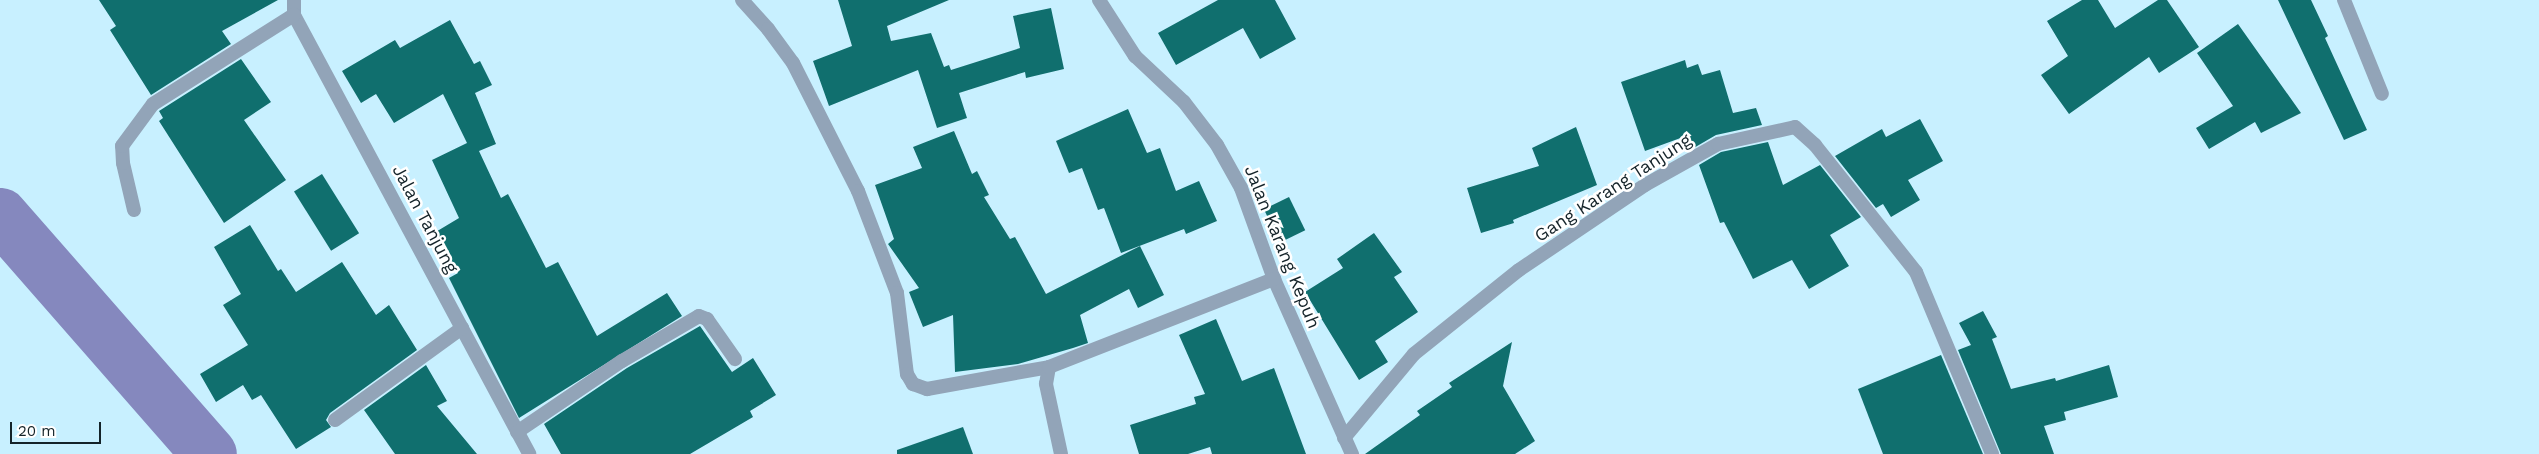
<!DOCTYPE html>
<html>
<head>
<meta charset="utf-8">
<style>
  body { margin:0 }
  #map { position:relative; width:2539px; height:454px; overflow:hidden; background:#c8f0ff; font-family:"Work Sans",sans-serif }
  div>[style] { position:absolute }
  .river>* { height:55px; margin:-27.5px; padding:0 27.5px; transform-origin:27.5px; border-radius:27.5px; background:#8588be }
  .building>* { inset:0; background:#106f6e; transform-origin:0 0 }
  .minor>* { height:14px; margin:-7px; padding:0 7px; transform-origin:7px; border-radius:7px; background:#92a4b8 }
  span { translate:-50% -50%; white-space:nowrap; text-align:center; line-height:1.15; -webkit-text-stroke:5px #fff; paint-order:stroke }
  .street-label { font-size:18px; color:#142329 }
  .scale { position:absolute; left:10px; top:422px; width:91px; height:22px; box-sizing:border-box; border:2px solid #142329; border-top:0; padding-left:6px; font-size:15px; line-height:18px; white-space:nowrap; color:#142329; -webkit-text-stroke:4px #fff; paint-order:stroke }
</style>
</head>
<body>
<div id="map">
  <div class="river">
    <i style="left:0;top:215px;width:317px;rotate:48.8deg"></i>
  </div>
  <div class="building">
    <i style="clip-path:polygon(99px 0,278px 0,222px 31px,231px 44px,151px 95px,110px 30px,116px 26px)"></i>
    <i style="clip-path:polygon(838px 0,949px 0,887px 26px,891px 41px,931px 33px,944px 67px,949px 65px,951px 70px,1020px 48px,1013px 16px,1051px 8px,1064px 69px,1026px 78px,1025px 72px,959px 93px,967px 118px,937px 128px,918px 70px,829px 106px,813px 61px,852px 46px)"></i>
    <i style="clip-path:polygon(1218px 0,1275px 0,1296px 39px,1260px 59px,1243px 28px,1176px 65px,1158px 33px)"></i>
    <i style="clip-path:polygon(2082px 0,2098px 0,2115px 28px,2158px 0,2167px 0,2199px 47px,2159px 73px,2149px 57px,2069px 114px,2041px 75px,2068px 56px,2047px 21px)"></i>
    <i style="clip-path:polygon(2278px 0,2311px 0,2328px 36px,2325px 38px,2367px 130px,2344px 140px)"></i>
    <i style="clip-path:polygon(450px 20px,474px 64px,480px 61px,492px 85px,475px 93px,496px 144px,479px 151px,501px 198px,508px 194px,546px 268px,558px 262px,597px 336px,667px 293px,682px 316px,519px 418px,449px 278px,458px 273px,434px 233px,459px 218px,432px 160px,467px 143px,443px 94px,394px 123px,376px 94px,361px 103px,342px 71px,395px 40px,400px 48px)"></i>
    <i style="clip-path:polygon(2238px 24px,2301px 113px,2261px 133px,2255px 122px,2209px 149px,2196px 128px,2233px 106px,2197px 53px)"></i>
    <i style="clip-path:polygon(241px 59px,271px 102px,244px 120px,286px 180px,224px 223px,159px 121px,163px 118px,159px 111px)"></i>
    <i style="clip-path:polygon(1685px 60px,1687px 68px,1698px 64px,1702px 75px,1720px 70px,1733px 113px,1756px 108px,1762px 125px,1716px 135px,1692px 149px,1686px 136px,1645px 151px,1621px 82px)"></i>
    <i style="clip-path:polygon(1128px 109px,1147px 153px,1160px 148px,1176px 191px,1199px 181px,1217px 221px,1186px 234px,1184px 229px,1121px 253px,1104px 208px,1098px 210px,1082px 168px,1069px 173px,1056px 141px)"></i>
    <i style="clip-path:polygon(1920px 119px,1943px 161px,1908px 180px,1920px 200px,1891px 217px,1883px 204px,1876px 208px,1835px 156px,1882px 129px,1886px 137px)"></i>
    <i style="clip-path:polygon(1576px 127px,1597px 185px,1513px 220px,1514px 223px,1481px 233px,1467px 188px,1539px 166px,1532px 148px)"></i>
    <i style="clip-path:polygon(954px 131px,972px 174px,977px 171px,989px 195px,984px 197px,1010px 239px,1015px 237px,1046px 294px,1140px 246px,1164px 295px,1138px 308px,1129px 289px,1080px 315px,1088px 343px,1073px 348px,1018px 364px,955px 372px,953px 315px,923px 327px,909px 292px,919px 288px,888px 244px,894px 239px,875px 185px,922px 168px,913px 147px)"></i>
    <i style="clip-path:polygon(1768px 142px,1783px 185px,1820px 165px,1861px 217px,1830px 235px,1849px 266px,1809px 289px,1792px 260px,1753px 279px,1724px 222px,1720px 223px,1699px 165px,1721px 152px)"></i>
    <i style="left:322px;top:174px;width:70px;height:33px;rotate:58deg"></i>
    <i style="left:1289px;top:197px;width:37px;height:28px;rotate:64deg"></i>
    <i style="clip-path:polygon(250px 225px,278px 271px,281px 269px,296px 292px,342px 262px,376px 315px,389px 305px,417px 350px,330px 413px,326px 420px,331px 427px,296px 449px,261px 395px,252px 400px,243px 385px,216px 402px,200px 374px,248px 345px,223px 305px,241px 294px,214px 247px)"></i>
    <i style="clip-path:polygon(1374px 233px,1402px 272px,1394px 277px,1418px 312px,1375px 341px,1388px 362px,1359px 380px,1305px 292px,1343px 268px,1337px 259px)"></i>
    <i style="clip-path:polygon(1983px 311px,1997px 337px,1992px 339px,2011px 389px,2055px 378px,2056px 381px,2109px 365px,2118px 397px,2064px 412px,2066px 420px,2044px 426px,2054px 454px,2001px 454px,1958px 350px,1971px 345px,1959px 323px)"></i>
    <i style="clip-path:polygon(1216px 319px,1242px 381px,1274px 368px,1306px 454px,1212px 454px,1210px 447px,1188px 454px,1139px 454px,1130px 425px,1196px 404px,1194px 397px,1205px 394px,1179px 335px)"></i>
    <i style="clip-path:polygon(700px 326px,732px 372px,753px 358px,776px 395px,750px 411px,753px 417px,690px 454px,561px 454px,544px 424px,627px 368px)"></i>
    <i style="clip-path:polygon(1512px 342px,1503px 386px,1535px 441px,1515px 454px,1365px 454px,1420px 415px,1417px 411px,1452px 387px,1449px 383px)"></i>
    <i style="clip-path:polygon(1941px 355px,1983px 454px,1883px 454px,1858px 389px)"></i>
    <i style="clip-path:polygon(426px 365px,447px 401px,437px 406px,477px 454px,395px 454px,364px 410px)"></i>
    <i style="clip-path:polygon(963px 427px,973px 454px,897px 454px,897px 450px)"></i>
  </div>
  <div class="minor">
    <i style="left:294px;top:0;width:15px;rotate:90deg"></i>
    <i style="left:294px;top:15px;width:498px;rotate:61.8deg"></i>
    <i style="left:742px;top:0;width:39px;rotate:48deg"></i>
    <i style="left:768px;top:29px;width:42px;rotate:53.7deg"></i>
    <i style="left:793px;top:63px;width:144px;rotate:63.1deg"></i>
    <i style="left:858px;top:191px;width:109px;rotate:69.1deg"></i>
    <i style="left:897px;top:293px;width:82px;rotate:83deg"></i>
    <i style="left:907px;top:374px;width:12px;rotate:59deg"></i>
    <i style="left:913px;top:384px;width:15px;rotate:20deg"></i>
    <i style="left:927px;top:389px;width:124px;rotate:-10.2deg"></i>
    <i style="left:1099px;top:0;width:67px;rotate:57.3deg"></i>
    <i style="left:1135px;top:56px;width:67px;rotate:43.2deg"></i>
    <i style="left:1184px;top:102px;width:54px;rotate:52.5deg"></i>
    <i style="left:1217px;top:145px;width:49px;rotate:60.8deg"></i>
    <i style="left:1241px;top:188px;width:97px;rotate:70.1deg"></i>
    <i style="left:1274px;top:279px;width:192px;rotate:66deg"></i>
    <i style="left:2344px;top:0;width:101px;rotate:68deg"></i>
    <i style="left:134px;top:210px;width:48px;rotate:-103.2deg"></i>
    <i style="left:123px;top:163px;width:17px;rotate:-93deg"></i>
    <i style="left:122px;top:146px;width:52px;rotate:-53.6deg"></i>
    <i style="left:153px;top:104px;width:167px;rotate:-32.3deg"></i>
    <i style="left:335px;top:420px;width:157px;rotate:-35.9deg"></i>
    <i style="left:517px;top:432px;width:127px;rotate:-34.1deg"></i>
    <i style="left:622px;top:361px;width:89px;rotate:-30.3deg"></i>
    <i style="left:699px;top:316px;width:9px;rotate:21deg"></i>
    <i style="left:707px;top:319px;width:49px;rotate:55deg"></i>
    <i style="left:1344px;top:438px;width:109px;rotate:-50.2deg"></i>
    <i style="left:1414px;top:354px;width:134px;rotate:-38.7deg"></i>
    <i style="left:1519px;top:270px;width:152px;rotate:-34deg"></i>
    <i style="left:1645px;top:185px;width:84px;rotate:-29.3deg"></i>
    <i style="left:1718px;top:144px;width:79px;rotate:-12.4deg"></i>
    <i style="left:1795px;top:127px;width:27px;rotate:42deg"></i>
    <i style="left:1815px;top:145px;width:162px;rotate:51.5deg"></i>
    <i style="left:1916px;top:272px;width:197px;rotate:67.3deg"></i>
    <i style="left:1061px;top:454px;width:72px;rotate:-102.1deg"></i>
    <i style="left:1046px;top:384px;width:17px;rotate:-80deg"></i>
    <i style="left:1049px;top:367px;width:242px;rotate:-21.4deg"></i>
  </div>
  <div class="street-label">
    <span style="left:1613px;top:188px;rotate:-33deg">Gang Karang Tanjung</span>
    <span style="left:425px;top:219px;rotate:62deg">Jalan Tanjung</span>
    <span style="left:1282px;top:247px;rotate:68deg">Jalan Karang Kepuh</span>
  </div>
  <div class="scale">20 m</div>
</div>
</body>
</html>
